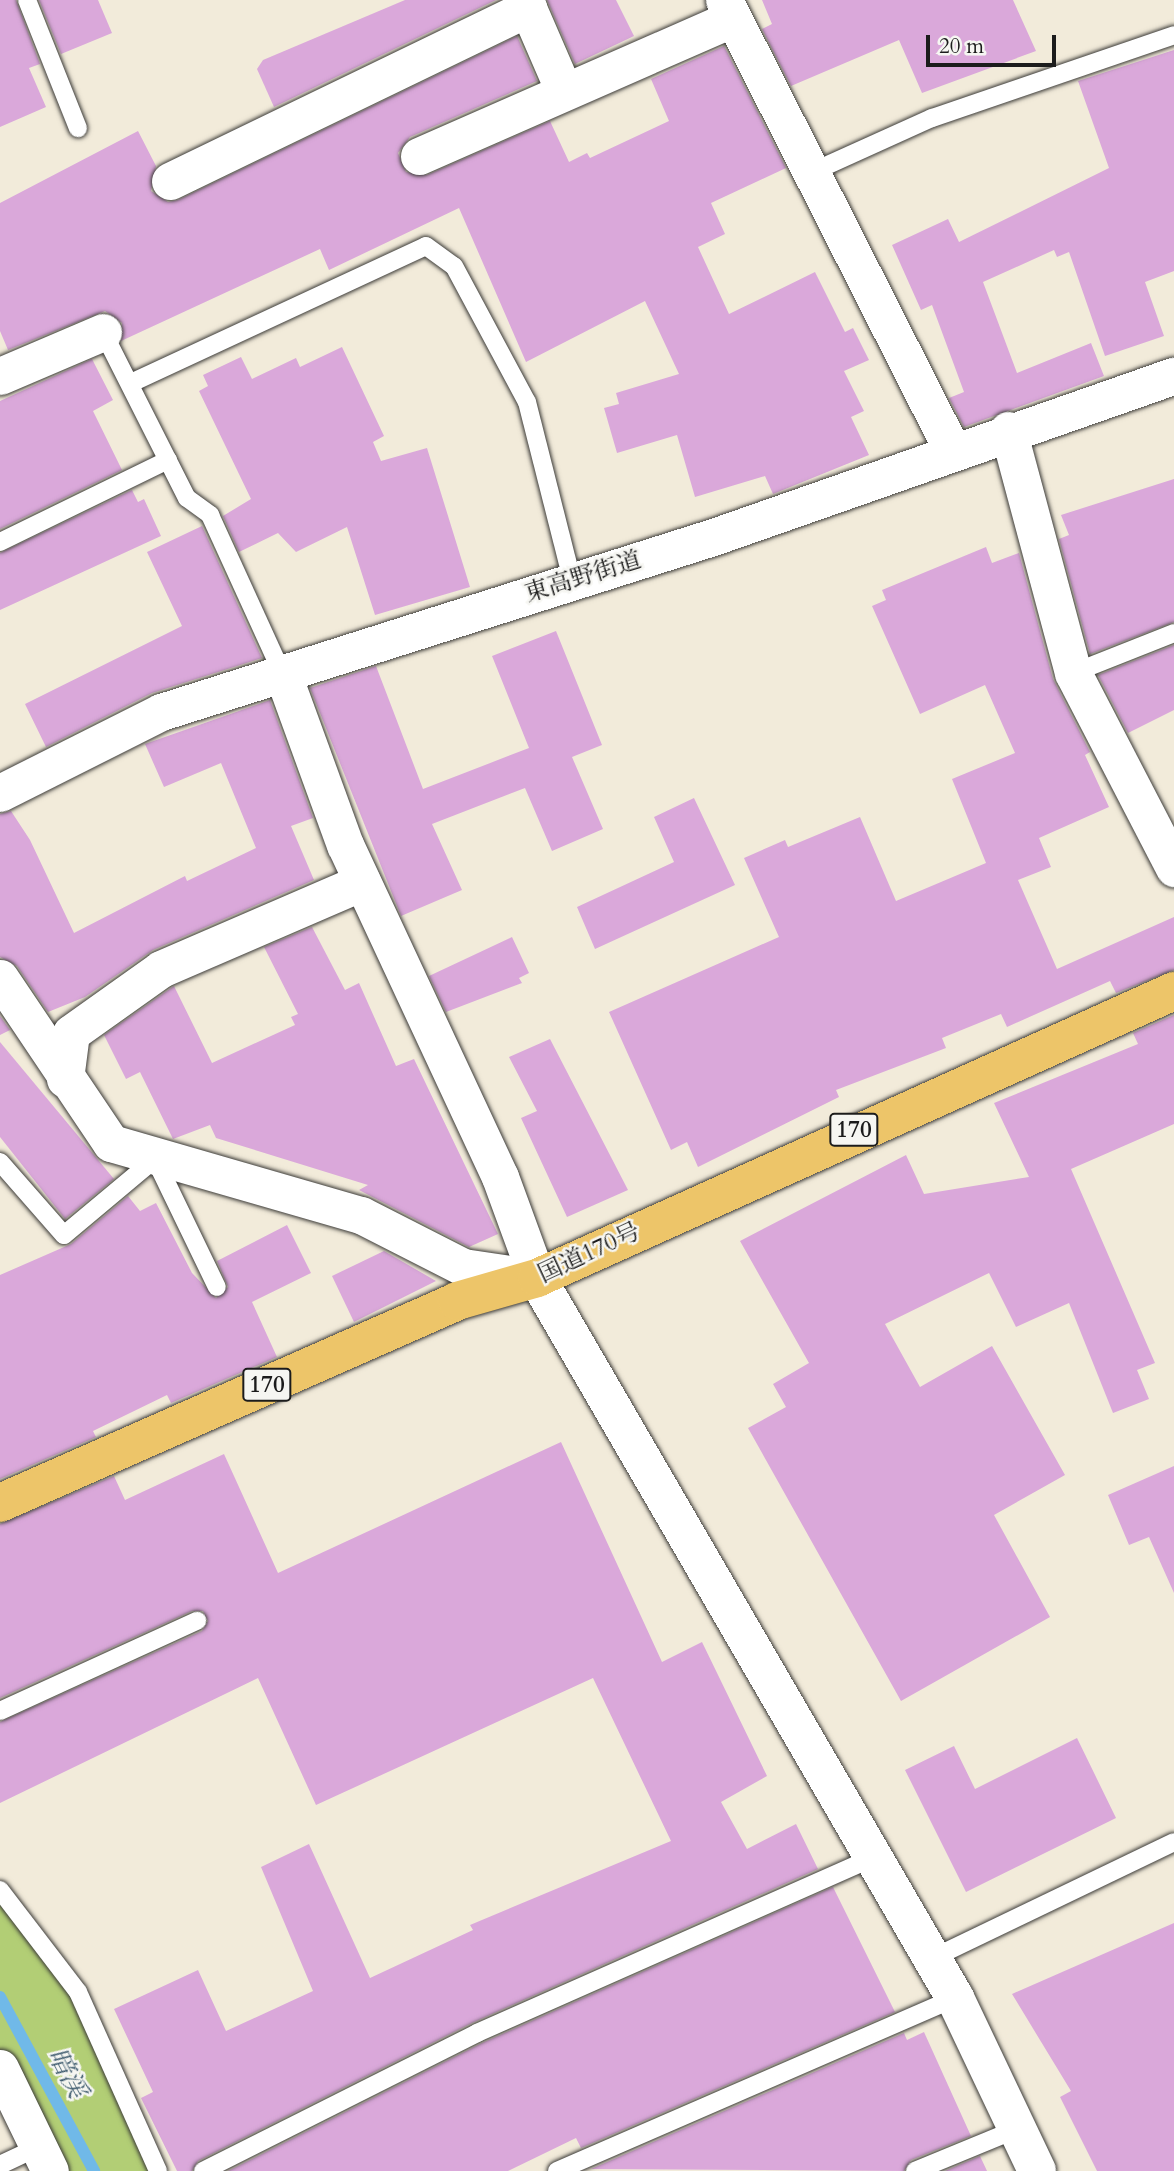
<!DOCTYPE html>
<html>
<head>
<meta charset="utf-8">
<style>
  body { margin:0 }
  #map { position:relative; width:1174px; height:2171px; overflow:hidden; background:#f2ebda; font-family:Cardo,"Noto Serif JP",serif }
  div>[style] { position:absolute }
  .green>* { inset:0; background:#b2ce75 }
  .stream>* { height:12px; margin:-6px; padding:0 6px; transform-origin:6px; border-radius:6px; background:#70b9e8 }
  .building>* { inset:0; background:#daa8da }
  .roads { filter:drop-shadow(0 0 2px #3c3b38) drop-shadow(0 0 2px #3c3b38) }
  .service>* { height:18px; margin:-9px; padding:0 9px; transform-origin:9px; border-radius:9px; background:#fff }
  .minor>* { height:37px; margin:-18.5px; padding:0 18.5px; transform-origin:18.5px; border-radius:18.5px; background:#fff }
  .tertiary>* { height:38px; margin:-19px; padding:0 19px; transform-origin:19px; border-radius:19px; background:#fff }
  .trunk>* { height:38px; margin:-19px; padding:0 19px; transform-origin:19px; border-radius:19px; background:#edc569 }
  span { translate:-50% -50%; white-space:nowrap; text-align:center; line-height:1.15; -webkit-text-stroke:5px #f6f6f2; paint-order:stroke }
  .shield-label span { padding:2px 5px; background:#f6f6f2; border:2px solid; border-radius:5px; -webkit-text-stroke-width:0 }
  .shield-label { font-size:23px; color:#1c1c1c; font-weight:700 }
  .street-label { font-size:24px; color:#1c1c1c }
  .water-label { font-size:26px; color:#3e5b6e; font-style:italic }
  .scale { position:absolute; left:926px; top:35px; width:130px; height:32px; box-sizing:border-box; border:4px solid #1c1c1c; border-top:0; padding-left:9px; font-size:21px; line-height:24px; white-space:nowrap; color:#1c1c1c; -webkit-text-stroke:5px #f6f6f2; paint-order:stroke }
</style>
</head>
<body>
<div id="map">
  <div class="green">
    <i style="clip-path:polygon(0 1889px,78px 1992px,158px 2171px,51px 2171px,0 2067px)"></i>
  </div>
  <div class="stream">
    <i style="left:0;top:1997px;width:198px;rotate:61.6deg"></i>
  </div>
  <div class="building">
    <i style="clip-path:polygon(0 0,16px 0,40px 64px,29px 68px,46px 107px,0 127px)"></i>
    <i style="clip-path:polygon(39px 0,98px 0,112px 33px,61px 54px)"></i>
    <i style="clip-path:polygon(405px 0,496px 0,274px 107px,257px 69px,263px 60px)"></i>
    <i style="clip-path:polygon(547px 0,616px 0,634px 36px,575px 64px)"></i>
    <i style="clip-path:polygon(762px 0,1013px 0,1036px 51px,922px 93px,899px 40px,791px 86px,762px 29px,772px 24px)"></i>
    <i style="clip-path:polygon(517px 36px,537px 81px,410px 137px,398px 153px,406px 172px,427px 175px,550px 121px,569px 162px,587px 153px,590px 158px,669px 121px,651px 79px,724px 46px,786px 168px,711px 203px,725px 234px,698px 247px,729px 314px,815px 272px,845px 332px,853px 328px,869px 360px,844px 371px,864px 411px,851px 417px,869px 455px,773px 494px,765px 476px,695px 497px,677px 435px,617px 453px,604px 408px,619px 404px,616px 393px,679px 374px,645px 301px,526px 362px,459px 208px,329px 270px,320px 249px,121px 341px,122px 323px,105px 311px,8px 350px,0 331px,0 203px,138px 131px,156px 166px,151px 191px,168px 202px,178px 200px)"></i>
    <i style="clip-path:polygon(1174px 50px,1174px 271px,1145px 282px,1164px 336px,1105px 356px,1069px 252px,1057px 257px,1054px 250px,983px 282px,1017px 373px,1091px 343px,1104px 376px,964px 427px,949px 398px,964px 392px,932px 305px,921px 310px,892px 245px,948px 219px,959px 242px,1109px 168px,1078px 81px)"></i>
    <i style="clip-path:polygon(342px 347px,384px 436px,373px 442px,381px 461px,427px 448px,470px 587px,375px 615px,347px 527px,296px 552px,278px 533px,239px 552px,223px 516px,251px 499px,199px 391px,208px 386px,203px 375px,241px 357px,252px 379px,296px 358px,300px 367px)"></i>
    <i style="clip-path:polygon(92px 359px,113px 400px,93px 411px,122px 470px,0 529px,0 401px)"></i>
    <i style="clip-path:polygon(1174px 479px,1174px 622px,1090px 654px,1059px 539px,1069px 535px,1061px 515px)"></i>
    <i style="clip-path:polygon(132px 490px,138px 502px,144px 499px,161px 536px,0 610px,0 553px)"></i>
    <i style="clip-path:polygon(202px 526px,262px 658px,152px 693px,46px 747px,25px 704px,182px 626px,147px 552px)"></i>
    <i style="clip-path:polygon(986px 547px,992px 563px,1019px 553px,1053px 679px,1090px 752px,1085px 755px,1109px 807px,1039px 838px,1051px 867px,1018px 880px,1057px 969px,1174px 917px,1174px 970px,1116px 993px,1110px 981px,1007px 1027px,1001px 1014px,942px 1038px,946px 1048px,836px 1090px,839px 1097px,698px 1167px,687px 1142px,671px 1150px,609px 1012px,779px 937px,744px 858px,785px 840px,788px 847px,860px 817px,896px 901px,986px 863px,952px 779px,1015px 753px,985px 685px,920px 714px,872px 606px,886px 600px,882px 590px)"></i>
    <i style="clip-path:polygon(556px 631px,602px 745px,572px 757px,603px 829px,552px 851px,525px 788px,432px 824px,462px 890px,401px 916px,310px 688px,376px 666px,423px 789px,529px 748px,492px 656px)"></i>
    <i style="clip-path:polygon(1174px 645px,1174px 710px,1128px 733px,1098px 675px)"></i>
    <i style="clip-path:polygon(270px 700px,313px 818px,291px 826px,314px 880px,153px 950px,85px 997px,48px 1012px,17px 966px,0 957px,0 814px,11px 811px,30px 840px,74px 933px,185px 876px,187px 881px,256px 848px,221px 763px,164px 787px,145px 744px)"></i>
    <i style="clip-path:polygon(694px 798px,735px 885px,595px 949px,577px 907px,674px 862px,654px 817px)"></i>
    <i style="clip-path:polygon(312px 927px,345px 990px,359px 983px,396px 1066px,414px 1059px,498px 1234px,469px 1247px,359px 1190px,368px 1185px,216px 1138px,210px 1125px,173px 1139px,140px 1072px,126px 1079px,104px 1035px,174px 986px,212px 1063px,295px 1025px,291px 1017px,298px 1014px,264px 947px)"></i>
    <i style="clip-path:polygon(512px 937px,529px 973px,519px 978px,522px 983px,446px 1012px,429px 976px)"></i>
    <i style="clip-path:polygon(1174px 1015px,1174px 1124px,1071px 1169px,1155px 1363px,1137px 1370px,1149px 1399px,1113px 1413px,1069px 1303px,1016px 1327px,989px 1273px,885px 1324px,920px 1387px,992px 1346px,1065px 1475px,994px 1515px,1050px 1617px,901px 1701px,748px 1428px,786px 1407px,773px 1384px,809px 1363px,740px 1241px,906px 1155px,924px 1194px,1029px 1177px,994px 1103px,1138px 1044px,1133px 1033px)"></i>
    <i style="clip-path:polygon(0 1016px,10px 1030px,0 1035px)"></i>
    <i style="clip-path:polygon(550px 1039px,628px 1190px,567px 1217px,521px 1118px,537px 1111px,509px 1057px)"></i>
    <i style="clip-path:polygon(0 1042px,114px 1179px,65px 1219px,0 1137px)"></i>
    <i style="clip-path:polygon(128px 1196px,140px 1211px,156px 1203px,192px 1273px,216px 1298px,228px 1287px,217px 1261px,287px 1225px,311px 1273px,252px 1302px,277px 1357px,171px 1403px,167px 1395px,93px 1431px,96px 1437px,0 1479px,0 1275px,71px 1244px)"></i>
    <i style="clip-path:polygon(384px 1251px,436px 1281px,354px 1322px,332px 1276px)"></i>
    <i style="clip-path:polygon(561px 1442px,662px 1662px,702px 1642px,767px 1776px,721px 1802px,747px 1849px,796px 1824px,818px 1869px,472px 2023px,198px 2161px,192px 2171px,177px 2171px,141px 2098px,153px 2092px,114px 2009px,198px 1970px,226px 2031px,313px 1991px,261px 1867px,309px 1844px,370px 1978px,473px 1930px,470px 1925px,671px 1841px,593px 1678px,316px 1805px,258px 1678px,0 1803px,0 1722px,202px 1631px,208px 1621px,203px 1611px,192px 1611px,0 1698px,0 1524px,114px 1476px,125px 1500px,224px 1454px,278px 1573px)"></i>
    <i style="clip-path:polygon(1174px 1466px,1174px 1593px,1149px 1537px,1129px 1545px,1108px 1495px)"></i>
    <i style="clip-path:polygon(1077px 1738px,1116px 1818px,966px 1892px,905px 1770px,954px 1746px,975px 1789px)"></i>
    <i style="clip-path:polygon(833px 1887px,895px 2012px,581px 2148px,576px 2138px,508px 2171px,228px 2171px,482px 2043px)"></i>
    <i style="clip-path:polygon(1174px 1923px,1174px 2171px,1097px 2171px,1060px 2097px,1071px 2091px,1012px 1994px)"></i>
    <i style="clip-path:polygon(924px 2032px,971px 2136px,911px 2160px,904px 2171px,591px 2169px,904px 2033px,907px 2040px)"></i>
    <i style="clip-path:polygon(980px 2156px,987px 2171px,945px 2171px)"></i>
  </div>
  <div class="roads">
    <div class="service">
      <i style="left:27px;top:0;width:138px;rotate:68.3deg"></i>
      <i style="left:810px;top:173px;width:134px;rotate:-24.3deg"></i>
      <i style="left:932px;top:118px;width:256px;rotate:-18.9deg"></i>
      <i style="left:103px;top:332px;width:186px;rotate:63.2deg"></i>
      <i style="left:187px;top:498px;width:29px;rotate:36deg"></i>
      <i style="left:210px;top:515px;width:176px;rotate:65.5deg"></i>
      <i style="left:131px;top:383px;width:325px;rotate:-24.9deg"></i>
      <i style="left:426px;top:246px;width:34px;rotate:36deg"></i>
      <i style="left:454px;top:266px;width:154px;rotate:61.8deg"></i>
      <i style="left:527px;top:402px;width:184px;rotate:75.8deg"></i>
      <i style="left:0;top:542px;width:187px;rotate:-26deg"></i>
      <i style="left:1073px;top:673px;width:109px;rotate:-21.6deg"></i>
      <i style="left:0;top:1162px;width:97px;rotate:48.8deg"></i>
      <i style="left:64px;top:1235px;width:119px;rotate:-39.9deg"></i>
      <i style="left:155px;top:1159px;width:142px;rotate:64.2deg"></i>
      <i style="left:0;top:1711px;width:217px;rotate:-24.6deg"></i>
      <i style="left:0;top:1890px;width:128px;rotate:52.6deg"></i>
      <i style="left:78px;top:1992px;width:196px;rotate:65.9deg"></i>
      <i style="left:933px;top:1958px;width:267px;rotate:-25.7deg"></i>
      <i style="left:0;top:2165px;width:42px;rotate:-25.3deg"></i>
      <i style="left:203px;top:2171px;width:307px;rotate:-26.7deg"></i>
      <i style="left:477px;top:2033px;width:434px;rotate:-23.9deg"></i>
      <i style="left:557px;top:2171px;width:434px;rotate:-23.5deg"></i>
      <i style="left:915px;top:2171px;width:110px;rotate:-22.4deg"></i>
    </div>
    <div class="minor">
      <i style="left:724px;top:0;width:504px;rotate:63.13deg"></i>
      <i style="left:419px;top:156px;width:341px;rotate:-23.7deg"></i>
      <i style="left:170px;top:181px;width:398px;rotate:-25.8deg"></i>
      <i style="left:528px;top:8px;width:88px;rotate:66.6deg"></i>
      <i style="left:0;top:376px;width:112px;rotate:-23.1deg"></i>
      <i style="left:1008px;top:430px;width:252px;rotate:75deg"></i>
      <i style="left:1073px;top:673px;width:220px;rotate:62.6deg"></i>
      <i style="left:0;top:793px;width:180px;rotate:-26.7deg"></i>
      <i style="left:161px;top:712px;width:582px;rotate:-17.59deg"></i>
      <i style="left:716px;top:536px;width:485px;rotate:-19.3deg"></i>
      <i style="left:0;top:978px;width:199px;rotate:56.1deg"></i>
      <i style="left:111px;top:1143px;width:260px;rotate:16.1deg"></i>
      <i style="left:361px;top:1215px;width:114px;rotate:27deg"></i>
      <i style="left:463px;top:1267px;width:75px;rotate:8.5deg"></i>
      <i style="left:537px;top:1278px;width:108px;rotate:-110.1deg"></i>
      <i style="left:500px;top:1177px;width:366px;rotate:-115deg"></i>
      <i style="left:345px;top:845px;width:181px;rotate:-110deg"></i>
      <i style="left:65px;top:1079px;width:46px;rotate:-82.6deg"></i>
      <i style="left:71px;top:1033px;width:110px;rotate:-35.4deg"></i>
      <i style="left:161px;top:969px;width:219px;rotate:-23.4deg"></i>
      <i style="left:0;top:2068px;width:114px;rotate:64.1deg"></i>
    </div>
    <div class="tertiary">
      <i style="left:537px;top:1278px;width:833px;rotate:59.86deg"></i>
      <i style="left:955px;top:1998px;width:191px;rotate:64.6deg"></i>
    </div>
    <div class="trunk">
      <i style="left:0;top:1503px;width:500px;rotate:-23.8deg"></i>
      <i style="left:457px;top:1301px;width:83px;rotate:-16deg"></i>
      <i style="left:537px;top:1278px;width:699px;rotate:-24.25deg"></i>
    </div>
  </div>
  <div class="shield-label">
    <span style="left:854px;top:1130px">170</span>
    <span style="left:267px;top:1385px">170</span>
  </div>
  <div class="street-label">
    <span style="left:583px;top:577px;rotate:-17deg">東高野街道</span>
    <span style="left:589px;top:1253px;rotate:-25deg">国道170号</span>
  </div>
  <div class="water-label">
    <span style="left:67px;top:2073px;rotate:62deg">暗渓</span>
  </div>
  <div class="scale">20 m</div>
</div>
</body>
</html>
